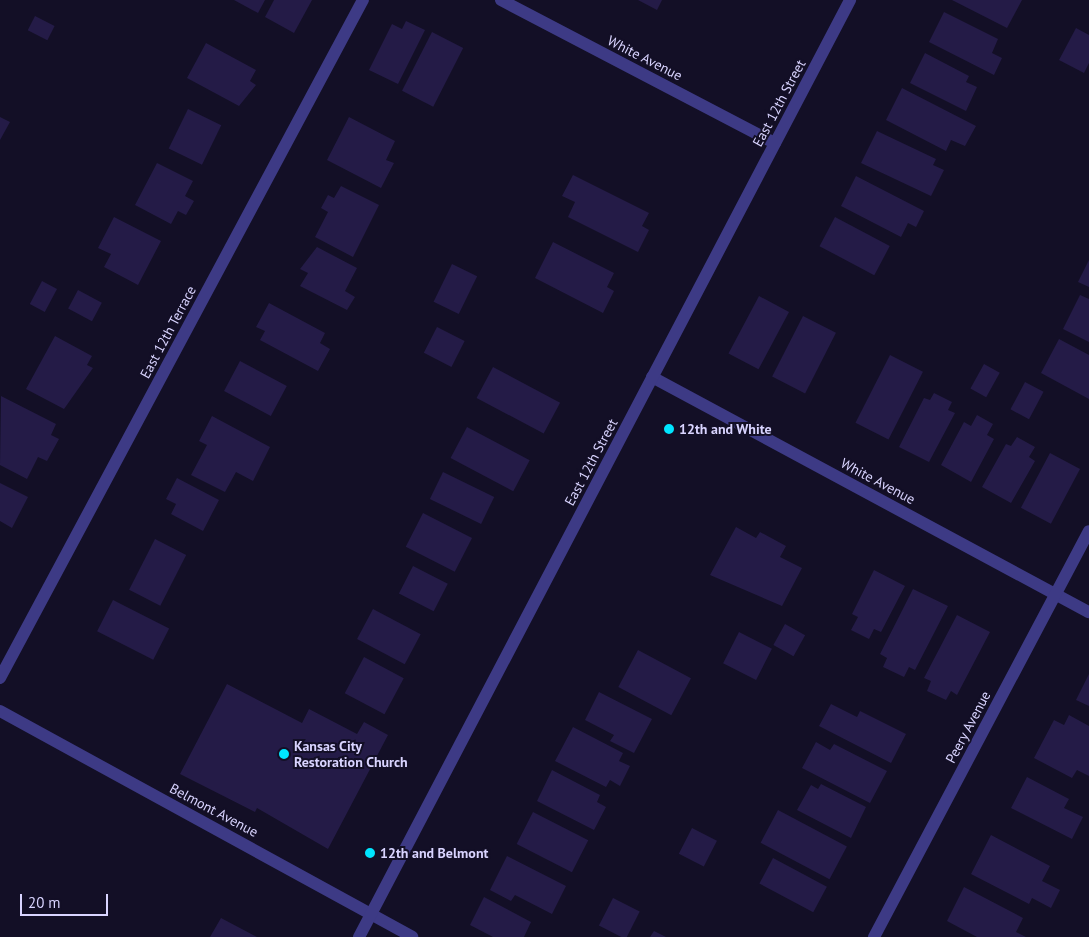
<!DOCTYPE html>
<html>
<head>
<meta charset="utf-8">
<style>
  body { margin:0 }
  #map { position:relative; width:1089px; height:937px; overflow:hidden; background:#130f26; font-family:"PT Sans",sans-serif }
  div>[style] { position:absolute }
  .building>* { inset:0; background:#241b47; transform-origin:0 0 }
  .minor>* { height:12px; margin:-6px; padding:0 6px; transform-origin:6px; border-radius:6px; background:#3d3a85 }
  .tertiary>* { height:12px; margin:-6px; padding:0 6px; transform-origin:6px; border-radius:6px; background:#3d3a85 }
  .dots>* { width:14px; height:14px; translate:-50% -50%; box-sizing:border-box; border:2px solid #130f26; border-radius:50% }
  span { translate:-50% -50%; white-space:nowrap; text-align:center; line-height:1.15; -webkit-text-stroke:4px #130f26; paint-order:stroke }
  .street-label { font-size:14px; color:#d9d4ff }
  .poi-label { font-size:14px; color:#d9d4ff; font-weight:700 }
  .left { translate:0 -50%; text-align:left }
  .scale { position:absolute; left:20px; top:894px; width:88px; height:22px; box-sizing:border-box; border:2px solid #d9d4ff; border-top:0; padding-left:6px; font-size:15px; line-height:18px; white-space:nowrap; color:#d9d4ff; -webkit-text-stroke:4px #130f26; paint-order:stroke }
</style>
</head>
<body>
<div id="map">
  <div class="building">
    <i style="clip-path:polygon(234px 0,265px 0,258px 13px)"></i>
    <i style="clip-path:polygon(274px 0,312px 0,294px 33px,265px 17px)"></i>
    <i style="clip-path:polygon(638px 0,662px 0,657px 10px)"></i>
    <i style="clip-path:polygon(952px 0,1022px 0,1007px 28px)"></i>
    <i style="clip-path:polygon(944px 12px,998px 39px,992px 53px,1002px 58px,994px 75px,929px 42px)"></i>
    <i style="left:35px;top:16px;width:22px;height:16px;rotate:27deg"></i>
    <i style="clip-path:polygon(406px 21px,425px 30px,398px 84px,369px 70px,392px 24px,402px 29px)"></i>
    <i style="clip-path:polygon(1076px 28px,1089px 35px,1089px 63px,1084px 73px,1059px 60px)"></i>
    <i style="left:432px;top:32px;width:35px;height:66px;rotate:27deg"></i>
    <i style="clip-path:polygon(206px 43px,256px 70px,250px 81px,256px 85px,239px 106px,187px 78px)"></i>
    <i style="clip-path:polygon(925px 53px,969px 76px,966px 82px,977px 87px,966px 111px,910px 83px)"></i>
    <i style="clip-path:polygon(902px 88px,976px 126px,965px 146px,951px 140px,946px 151px,886px 120px)"></i>
    <i style="left:188px;top:109px;width:37px;height:44px;rotate:26deg"></i>
    <i style="clip-path:polygon(0 117px,10px 122px,0 140px)"></i>
    <i style="clip-path:polygon(349px 117px,395px 141px,386px 160px,394px 163px,381px 188px,327px 160px)"></i>
    <i style="clip-path:polygon(877px 131px,936px 159px,933px 165px,944px 170px,931px 196px,861px 163px)"></i>
    <i style="clip-path:polygon(157px 163px,193px 181px,185px 196px,194px 201px,186px 215px,178px 211px,171px 224px,135px 205px)"></i>
    <i style="clip-path:polygon(573px 175px,649px 213px,642px 226px,649px 230px,638px 252px,568px 217px,575px 202px,562px 196px)"></i>
    <i style="clip-path:polygon(856px 176px,924px 211px,916px 227px,908px 223px,901px 237px,841px 206px)"></i>
    <i style="clip-path:polygon(341px 186px,379px 205px,353px 257px,315px 237px,328px 212px,321px 208px,328px 195px,334px 198px)"></i>
    <i style="clip-path:polygon(114px 217px,161px 241px,138px 285px,104px 267px,111px 254px,98px 248px)"></i>
    <i style="left:835px;top:217px;width:62px;height:33px;rotate:28deg"></i>
    <i style="clip-path:polygon(553px 242px,614px 273px,607px 287px,614px 291px,603px 313px,535px 278px)"></i>
    <i style="clip-path:polygon(317px 247px,357px 268px,345px 291px,355px 297px,347px 310px,300px 286px,308px 273px,300px 269px)"></i>
    <i style="clip-path:polygon(1089px 260px,1089px 287px,1078px 282px)"></i>
    <i style="left:452px;top:264px;width:28px;height:42px;rotate:26deg"></i>
    <i style="left:42px;top:281px;width:17px;height:26px;rotate:28deg"></i>
    <i style="left:78px;top:290px;width:27px;height:21px;rotate:28deg"></i>
    <i style="clip-path:polygon(1080px 295px,1089px 299px,1089px 342px,1063px 329px)"></i>
    <i style="left:759px;top:296px;width:34px;height:65px;rotate:28deg"></i>
    <i style="clip-path:polygon(269px 303px,325px 333px,320px 343px,330px 349px,318px 371px,260px 340px,265px 331px,256px 327px)"></i>
    <i style="left:803px;top:316px;width:37px;height:68px;rotate:27deg"></i>
    <i style="left:437px;top:327px;width:31px;height:29px;rotate:27deg"></i>
    <i style="clip-path:polygon(55px 336px,92px 356px,87px 365px,93px 368px,64px 409px,26px 389px)"></i>
    <i style="clip-path:polygon(1059px 339px,1089px 355px,1089px 399px,1041px 373px)"></i>
    <i style="left:890px;top:355px;width:37px;height:76px;rotate:27deg"></i>
    <i style="left:240px;top:361px;width:53px;height:34px;rotate:28deg"></i>
    <i style="left:984px;top:364px;width:18px;height:28px;rotate:29deg"></i>
    <i style="left:493px;top:367px;width:76px;height:35px;rotate:28deg"></i>
    <i style="left:1025px;top:382px;width:21px;height:31px;rotate:28deg"></i>
    <i style="clip-path:polygon(934px 393px,952px 402px,948px 410px,955px 413px,929px 462px,899px 447px,924px 398px,930px 400px)"></i>
    <i style="clip-path:polygon(1px 396px,56px 424px,51px 435px,59px 439px,47px 461px,38px 457px,27px 479px,0 465px)"></i>
    <i style="clip-path:polygon(977px 415px,993px 424px,987px 435px,994px 439px,971px 482px,941px 465px,964px 422px,971px 426px)"></i>
    <i style="clip-path:polygon(212px 416px,270px 447px,253px 481px,236px 472px,225px 492px,191px 475px,207px 445px,199px 441px)"></i>
    <i style="left:467px;top:427px;width:71px;height:35px;rotate:28deg"></i>
    <i style="clip-path:polygon(1017px 437px,1035px 447px,1029px 457px,1035px 461px,1011px 503px,982px 487px,1006px 444px,1011px 446px)"></i>
    <i style="left:1050px;top:453px;width:34px;height:62px;rotate:28deg"></i>
    <i style="left:443px;top:472px;width:57px;height:30px;rotate:26deg"></i>
    <i style="clip-path:polygon(177px 478px,219px 500px,203px 531px,171px 514px,176px 504px,166px 499px)"></i>
    <i style="clip-path:polygon(0 483px,28px 497px,12px 528px,0 521px)"></i>
    <i style="left:423px;top:513px;width:55px;height:38px;rotate:27deg"></i>
    <i style="clip-path:polygon(736px 527px,756px 538px,760px 532px,786px 546px,780px 557px,802px 568px,782px 606px,710px 575px)"></i>
    <i style="left:155px;top:539px;width:35px;height:57px;rotate:27deg"></i>
    <i style="left:413px;top:566px;width:39px;height:31px;rotate:27deg"></i>
    <i style="clip-path:polygon(874px 570px,905px 586px,881px 632px,874px 629px,869px 639px,851px 630px,858px 617px,852px 614px)"></i>
    <i style="clip-path:polygon(913px 589px,948px 606px,915px 670px,909px 667px,904px 677px,883px 667px,887px 658px,880px 654px)"></i>
    <i style="left:113px;top:600px;width:63px;height:35px;rotate:27deg"></i>
    <i style="left:373px;top:609px;width:54px;height:34px;rotate:28deg"></i>
    <i style="clip-path:polygon(957px 615px,990px 632px,957px 695px,951px 691px,946px 700px,927px 691px,931px 681px,924px 678px)"></i>
    <i style="left:785px;top:624px;width:23px;height:24px;rotate:29deg"></i>
    <i style="left:739px;top:632px;width:37px;height:35px;rotate:27deg"></i>
    <i style="left:638px;top:650px;width:60px;height:42px;rotate:28deg"></i>
    <i style="left:364px;top:657px;width:45px;height:41px;rotate:28deg"></i>
    <i style="clip-path:polygon(1089px 674px,1089px 706px,1076px 700px)"></i>
    <i style="clip-path:polygon(227px 684px,302px 723px,309px 709px,357px 734px,364px 722px,388px 735px,328px 849px,257px 808px,255px 812px,180px 774px)"></i>
    <i style="clip-path:polygon(599px 692px,652px 719px,634px 753px,610px 741px,614px 735px,585px 720px)"></i>
    <i style="clip-path:polygon(831px 704px,857px 717px,860px 711px,906px 734px,891px 763px,819px 726px)"></i>
    <i style="clip-path:polygon(1069px 715px,1089px 726px,1089px 776px,1077px 770px,1072px 778px,1034px 758px,1054px 720px,1064px 725px)"></i>
    <i style="clip-path:polygon(573px 727px,623px 753px,619px 761px,630px 766px,620px 786px,610px 780px,606px 787px,555px 761px)"></i>
    <i style="clip-path:polygon(816px 742px,830px 750px,834px 744px,887px 771px,870px 803px,802px 768px)"></i>
    <i style="clip-path:polygon(552px 770px,600px 795px,597px 802px,606px 807px,594px 830px,537px 801px)"></i>
    <i style="clip-path:polygon(1027px 777px,1069px 799px,1064px 808px,1083px 817px,1072px 839px,1011px 808px)"></i>
    <i style="clip-path:polygon(821px 784px,866px 807px,851px 838px,797px 810px,811px 785px,818px 789px)"></i>
    <i style="left:778px;top:810px;width:78px;height:37px;rotate:28deg"></i>
    <i style="left:533px;top:812px;width:62px;height:36px;rotate:27deg"></i>
    <i style="left:692px;top:828px;width:28px;height:29px;rotate:27deg"></i>
    <i style="clip-path:polygon(991px 835px,1050px 866px,1042px 881px,1060px 890px,1051px 908px,1032px 898px,1029px 904px,971px 874px)"></i>
    <i style="clip-path:polygon(507px 856px,566px 886px,552px 914px,515px 895px,511px 901px,490px 890px)"></i>
    <i style="left:773px;top:858px;width:61px;height:29px;rotate:28deg"></i>
    <i style="clip-path:polygon(964px 887px,1023px 918px,1016px 932px,1026px 937px,977px 937px,947px 921px)"></i>
    <i style="clip-path:polygon(484px 897px,531px 922px,524px 937px,493px 937px,470px 925px)"></i>
    <i style="left:613px;top:898px;width:30px;height:31px;rotate:27deg"></i>
    <i style="clip-path:polygon(221px 918px,257px 937px,210px 937px)"></i>
    <i style="clip-path:polygon(654px 931px,666px 937px,650px 937px)"></i>
  </div>
  <div class="minor">
    <i style="left:501px;top:0;width:309px;rotate:27.6deg"></i>
    <i style="left:652px;top:377px;width:496px;rotate:28.3deg"></i>
    <i style="left:0;top:678px;width:769px;rotate:-61.84deg"></i>
    <i style="left:0;top:711px;width:470px;rotate:28.7deg"></i>
    <i style="left:874px;top:937px;width:459px;rotate:-62.1deg"></i>
  </div>
  <div class="tertiary">
    <i style="left:359px;top:937px;width:1058px;rotate:-62.34deg"></i>
  </div>
  <div class="dots">
    <i style="left:669px;top:429px;background:#00e5ff"></i>
    <i style="left:284px;top:754px;background:#00e5ff"></i>
    <i style="left:370px;top:853px;background:#00e5ff"></i>
  </div>
  <div class="street-label">
    <span style="left:645px;top:58px;rotate:27deg">White Avenue</span>
    <span style="left:779px;top:103px;rotate:-62deg">East 12th Street</span>
    <span style="left:168px;top:332px;rotate:-62deg">East 12th Terrace</span>
    <span style="left:591px;top:462px;rotate:-62deg">East 12th Street</span>
    <span style="left:878px;top:481px;rotate:28deg">White Avenue</span>
    <span style="left:968px;top:727px;rotate:-62deg">Peery Avenue</span>
    <span style="left:214px;top:810px;rotate:28deg">Belmont Avenue</span>
  </div>
  <div class="poi-label">
    <span class="left" style="left:679px;top:429px">12th and White</span>
    <span class="left" style="left:294px;top:754px">Kansas City<br>Restoration Church</span>
    <span class="left" style="left:380px;top:853px">12th and Belmont</span>
  </div>
  <div class="scale">20 m</div>
</div>
</body>
</html>
